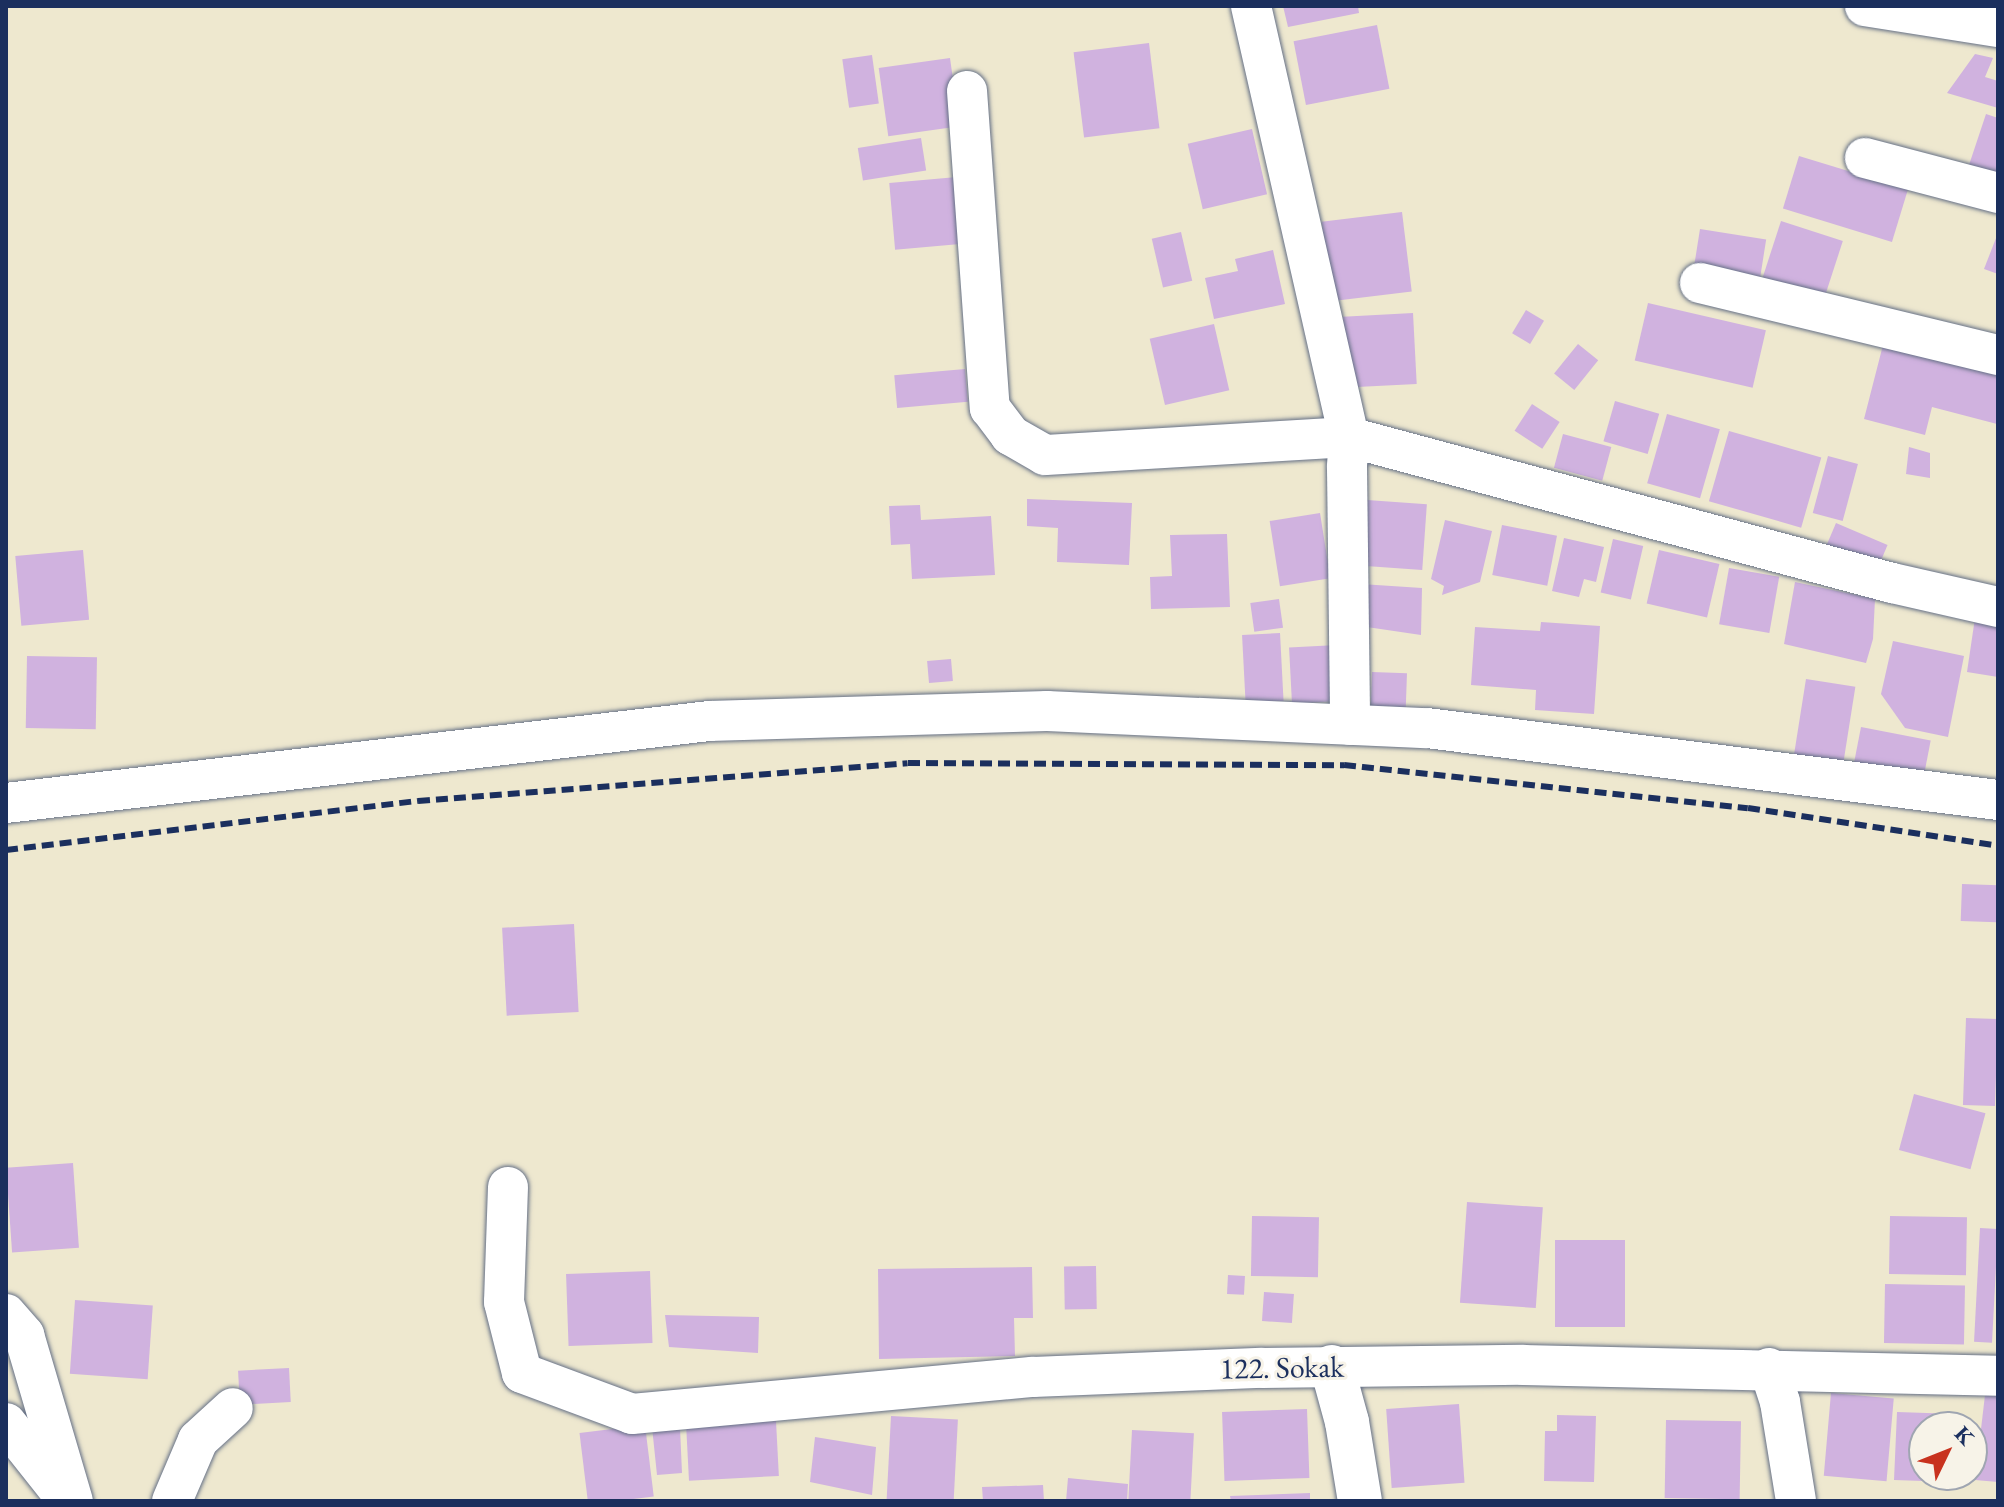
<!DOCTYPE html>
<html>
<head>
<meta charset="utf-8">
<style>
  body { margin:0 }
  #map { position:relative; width:2004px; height:1507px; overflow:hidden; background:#eee8cf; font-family:"EB Garamond",serif }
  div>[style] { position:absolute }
  .building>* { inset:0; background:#d0b2df; transform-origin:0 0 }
  .roads { filter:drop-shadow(0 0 2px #657086) drop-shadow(0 0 2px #657086) }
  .street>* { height:40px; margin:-20px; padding:0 20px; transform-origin:20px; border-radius:20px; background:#fff }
  .secondary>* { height:44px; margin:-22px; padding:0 22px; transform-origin:22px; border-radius:22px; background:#fff }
  .rail>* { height:6px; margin-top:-3px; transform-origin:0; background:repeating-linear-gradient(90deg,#1b2f5e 0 12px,transparent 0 18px) }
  span { translate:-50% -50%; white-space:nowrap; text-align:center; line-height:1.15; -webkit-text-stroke:6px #f7f3e8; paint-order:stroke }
  .street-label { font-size:30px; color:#1b2f5e }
  .frame { position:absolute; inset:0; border:8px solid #1b2f5e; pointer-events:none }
  .north { position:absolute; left:1908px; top:1411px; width:80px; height:80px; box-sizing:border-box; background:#f7f3e8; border:2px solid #9fa5b1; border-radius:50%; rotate:47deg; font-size:22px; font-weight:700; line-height:32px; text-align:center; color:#1b2f5e }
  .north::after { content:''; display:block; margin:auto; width:28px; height:36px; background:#c8321e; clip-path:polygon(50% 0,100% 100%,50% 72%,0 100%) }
</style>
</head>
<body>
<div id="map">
  <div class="building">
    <i style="clip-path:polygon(1283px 6px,1358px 6px,1359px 13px,1288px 27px)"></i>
    <i style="left:1377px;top:25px;width:65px;height:85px;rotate:79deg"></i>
    <i style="left:1149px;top:43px;width:86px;height:76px;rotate:83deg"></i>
    <i style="clip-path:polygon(1975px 54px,1993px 58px,1985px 77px,1998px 81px,1998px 108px,1947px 93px)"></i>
    <i style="left:872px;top:55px;width:49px;height:30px;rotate:82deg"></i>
    <i style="left:950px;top:58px;width:69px;height:72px;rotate:82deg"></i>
    <i style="clip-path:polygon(1986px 114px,1998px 118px,1998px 175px,1969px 165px)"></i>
    <i style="left:1252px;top:129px;width:67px;height:66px;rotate:77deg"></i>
    <i style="left:921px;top:138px;width:33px;height:64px;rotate:81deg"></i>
    <i style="left:1799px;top:156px;width:114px;height:55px;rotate:17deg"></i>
    <i style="left:957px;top:177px;width:67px;height:68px;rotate:85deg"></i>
    <i style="left:1402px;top:212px;width:80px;height:81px;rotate:83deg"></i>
    <i style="left:1781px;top:221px;width:65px;height:62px;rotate:18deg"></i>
    <i style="left:1700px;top:229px;width:67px;height:44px;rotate:9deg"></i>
    <i style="left:1181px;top:232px;width:50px;height:30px;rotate:77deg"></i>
    <i style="clip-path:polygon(1998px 233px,1998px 274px,1984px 269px)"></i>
    <i style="clip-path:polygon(1273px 250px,1285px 304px,1214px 319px,1205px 278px,1238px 271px,1235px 259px)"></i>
    <i style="left:1648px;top:303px;width:121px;height:59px;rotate:13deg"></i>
    <i style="left:1526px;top:310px;width:21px;height:27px;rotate:31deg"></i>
    <i style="left:1413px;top:313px;width:71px;height:70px;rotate:87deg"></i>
    <i style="left:1214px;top:324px;width:68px;height:66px;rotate:77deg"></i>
    <i style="clip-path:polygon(1884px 341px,1998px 371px,1997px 424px,1932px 407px,1925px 435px,1864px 419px)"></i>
    <i style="left:1578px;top:344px;width:26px;height:38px;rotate:39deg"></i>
    <i style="left:965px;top:369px;width:33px;height:71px;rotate:85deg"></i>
    <i style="left:1615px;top:401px;width:46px;height:42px;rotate:16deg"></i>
    <i style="left:1532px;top:404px;width:33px;height:32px;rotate:33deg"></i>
    <i style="left:1667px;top:414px;width:55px;height:72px;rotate:16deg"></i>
    <i style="left:1729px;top:431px;width:96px;height:73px;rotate:16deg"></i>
    <i style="left:1563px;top:434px;width:50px;height:35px;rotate:15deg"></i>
    <i style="clip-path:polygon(1909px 447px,1930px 453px,1930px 478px,1906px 474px)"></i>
    <i style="left:1828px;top:456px;width:31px;height:59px;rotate:15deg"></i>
    <i style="clip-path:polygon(1027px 499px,1132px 503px,1129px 565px,1057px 562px,1058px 528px,1027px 526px)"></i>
    <i style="left:1367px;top:500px;width:60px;height:66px;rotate:4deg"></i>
    <i style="clip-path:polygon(920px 505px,921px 520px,991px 516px,995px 575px,912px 579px,910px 544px,891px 545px,889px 506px)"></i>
    <i style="left:1320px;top:513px;width:66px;height:51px;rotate:81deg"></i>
    <i style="clip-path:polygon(1445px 520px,1492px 531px,1480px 582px,1442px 595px,1444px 586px,1431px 579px)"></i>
    <i style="left:1836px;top:523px;width:56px;height:25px;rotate:23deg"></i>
    <i style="left:1502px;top:525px;width:56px;height:51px;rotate:11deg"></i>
    <i style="clip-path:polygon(1227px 534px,1230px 607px,1151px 609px,1150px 577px,1172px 576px,1170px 535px)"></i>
    <i style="clip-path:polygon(1564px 538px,1604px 547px,1596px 582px,1584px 579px,1579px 597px,1552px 591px)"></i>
    <i style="left:1613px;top:539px;width:31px;height:55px;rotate:13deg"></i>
    <i style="left:83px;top:550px;width:70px;height:68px;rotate:85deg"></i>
    <i style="left:1659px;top:550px;width:62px;height:55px;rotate:13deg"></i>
    <i style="left:1729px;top:568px;width:51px;height:57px;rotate:10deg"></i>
    <i style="clip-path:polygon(1795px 582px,1875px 599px,1873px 639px,1866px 663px,1784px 644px)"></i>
    <i style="clip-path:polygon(1361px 584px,1422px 588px,1421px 635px,1360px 626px)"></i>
    <i style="left:1279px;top:599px;width:29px;height:29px;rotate:82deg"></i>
    <i style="clip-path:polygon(1975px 618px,1998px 622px,1998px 677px,1967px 672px)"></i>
    <i style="clip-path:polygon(1541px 622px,1600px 626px,1594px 714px,1535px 710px,1536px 690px,1471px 685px,1475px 627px,1540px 631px)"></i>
    <i style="left:1280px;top:633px;width:68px;height:38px;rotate:87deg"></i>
    <i style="clip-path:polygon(1893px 641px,1964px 656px,1948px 737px,1905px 728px,1881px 694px)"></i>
    <i style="left:1337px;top:645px;width:56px;height:48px;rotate:87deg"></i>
    <i style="left:27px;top:656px;width:70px;height:72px;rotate:1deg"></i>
    <i style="left:951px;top:659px;width:22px;height:24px;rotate:85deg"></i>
    <i style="left:1372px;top:672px;width:35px;height:34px;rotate:2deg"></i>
    <i style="left:1806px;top:679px;width:50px;height:85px;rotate:9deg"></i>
    <i style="left:1861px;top:727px;width:71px;height:46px;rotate:11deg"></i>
    <i style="left:1962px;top:884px;width:36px;height:37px;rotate:2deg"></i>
    <i style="left:574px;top:924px;width:88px;height:72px;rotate:87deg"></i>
    <i style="left:1966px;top:1018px;width:32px;height:87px;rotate:2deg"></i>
    <i style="left:1914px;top:1094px;width:74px;height:58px;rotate:15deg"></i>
    <i style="left:73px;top:1163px;width:85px;height:67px;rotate:86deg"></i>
    <i style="left:1467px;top:1202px;width:76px;height:101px;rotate:4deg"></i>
    <i style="left:1252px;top:1216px;width:67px;height:60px;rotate:1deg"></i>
    <i style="left:1890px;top:1216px;width:77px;height:58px;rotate:1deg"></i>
    <i style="left:1980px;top:1228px;width:18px;height:114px;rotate:3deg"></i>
    <i style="left:1555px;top:1240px;width:70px;height:87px"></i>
    <i style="left:1096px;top:1266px;width:43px;height:32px;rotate:89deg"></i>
    <i style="clip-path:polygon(1032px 1267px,1033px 1318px,1014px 1318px,1015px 1356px,879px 1359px,878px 1269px)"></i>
    <i style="left:650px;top:1271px;width:72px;height:84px;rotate:88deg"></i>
    <i style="left:1228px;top:1275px;width:17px;height:19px;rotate:3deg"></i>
    <i style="left:1885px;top:1284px;width:80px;height:59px;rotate:1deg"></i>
    <i style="left:1264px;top:1292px;width:30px;height:29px;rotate:4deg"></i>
    <i style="left:75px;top:1300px;width:78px;height:74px;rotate:4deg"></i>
    <i style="clip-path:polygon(665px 1315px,759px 1317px,758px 1353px,669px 1347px)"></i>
    <i style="left:289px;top:1368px;width:34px;height:51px;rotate:87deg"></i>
    <i style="left:1831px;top:1393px;width:63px;height:83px;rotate:5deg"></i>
    <i style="clip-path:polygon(1985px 1395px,1998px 1396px,1998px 1482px,1975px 1480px)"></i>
    <i style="left:1459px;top:1404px;width:79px;height:73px;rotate:86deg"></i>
    <i style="left:1307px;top:1409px;width:69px;height:85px;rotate:88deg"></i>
    <i style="clip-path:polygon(1897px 1412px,1956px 1414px,1955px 1427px,1924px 1427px,1924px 1475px,1953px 1475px,1953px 1482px,1894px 1480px)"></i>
    <i style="clip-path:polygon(1557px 1415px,1596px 1416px,1594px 1482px,1544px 1481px,1545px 1431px,1557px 1431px)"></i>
    <i style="left:891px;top:1416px;width:67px;height:85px;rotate:3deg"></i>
    <i style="left:1666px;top:1420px;width:75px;height:78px;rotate:1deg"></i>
    <i style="left:776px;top:1421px;width:55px;height:90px;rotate:87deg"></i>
    <i style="left:645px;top:1425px;width:72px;height:66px;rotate:83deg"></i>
    <i style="clip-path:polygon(652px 1427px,680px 1428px,682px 1473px,657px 1475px)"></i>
    <i style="left:1132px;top:1430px;width:62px;height:71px;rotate:3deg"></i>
    <i style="clip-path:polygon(815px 1437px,876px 1447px,872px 1495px,810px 1482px)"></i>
    <i style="clip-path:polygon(1068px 1478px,1128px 1484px,1127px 1501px,1066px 1501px)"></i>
    <i style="clip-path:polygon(1043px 1485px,1044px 1501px,983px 1501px,982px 1487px)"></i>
    <i style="clip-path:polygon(1310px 1493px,1310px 1501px,1231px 1501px,1230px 1496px)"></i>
  </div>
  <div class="roads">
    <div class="street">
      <i style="left:1251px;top:6px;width:442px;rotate:77.2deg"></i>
      <i style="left:1349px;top:437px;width:31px;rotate:94deg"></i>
      <i style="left:1347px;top:468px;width:257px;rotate:89.3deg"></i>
      <i style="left:1865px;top:6px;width:135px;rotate:9deg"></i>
      <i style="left:967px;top:91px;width:318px;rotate:85.9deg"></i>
      <i style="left:990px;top:408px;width:34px;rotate:53deg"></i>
      <i style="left:1010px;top:435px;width:40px;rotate:29.7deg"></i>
      <i style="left:1045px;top:455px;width:305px;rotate:-3.4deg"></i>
      <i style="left:1349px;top:437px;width:562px;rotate:15.05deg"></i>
      <i style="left:1892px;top:583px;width:109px;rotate:12.8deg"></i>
      <i style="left:1865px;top:158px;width:138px;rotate:14.7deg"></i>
      <i style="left:1700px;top:283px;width:307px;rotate:13.6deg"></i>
      <i style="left:6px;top:803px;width:708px;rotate:-6.65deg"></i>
      <i style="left:709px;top:721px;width:338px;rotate:-1.7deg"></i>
      <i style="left:1047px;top:711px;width:380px;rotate:2.6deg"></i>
      <i style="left:1427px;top:728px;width:576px;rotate:7.19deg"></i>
      <i style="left:508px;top:1187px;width:115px;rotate:92deg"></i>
      <i style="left:504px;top:1302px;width:73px;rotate:75.8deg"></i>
      <i style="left:522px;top:1373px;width:117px;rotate:20.4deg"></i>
      <i style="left:632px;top:1414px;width:403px;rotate:-5.3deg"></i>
      <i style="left:1033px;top:1377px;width:229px;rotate:-2.3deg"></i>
      <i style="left:1262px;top:1368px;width:261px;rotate:-0.7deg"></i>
      <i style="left:1523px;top:1365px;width:475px;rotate:1.3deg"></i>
      <i style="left:6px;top:1314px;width:28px;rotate:49deg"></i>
      <i style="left:24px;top:1335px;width:173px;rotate:73.6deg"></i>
      <i style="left:1769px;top:1368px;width:36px;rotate:72deg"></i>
      <i style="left:1780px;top:1402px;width:100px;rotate:80.8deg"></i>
      <i style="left:6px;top:1423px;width:92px;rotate:51.6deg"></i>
      <i style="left:172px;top:1501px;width:66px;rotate:-66.9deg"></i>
      <i style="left:198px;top:1440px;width:47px;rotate:-42.4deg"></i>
    </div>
    <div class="secondary">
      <i style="left:1332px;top:1367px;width:57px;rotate:74.7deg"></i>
      <i style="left:1347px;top:1422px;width:80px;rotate:80.7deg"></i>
    </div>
  </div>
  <div class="rail">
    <i style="left:6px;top:850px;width:415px;rotate:-6.8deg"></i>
    <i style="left:418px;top:801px;width:491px;rotate:-4.4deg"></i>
    <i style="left:908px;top:763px;width:436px;rotate:0.3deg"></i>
    <i style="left:1344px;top:765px;width:406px;rotate:6.1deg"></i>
    <i style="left:1748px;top:808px;width:253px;rotate:8.6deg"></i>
  </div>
  <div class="street-label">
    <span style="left:1282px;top:1368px;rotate:-1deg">122. Sokak</span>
  </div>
  <div class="frame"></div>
  <div class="north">K</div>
</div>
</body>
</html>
